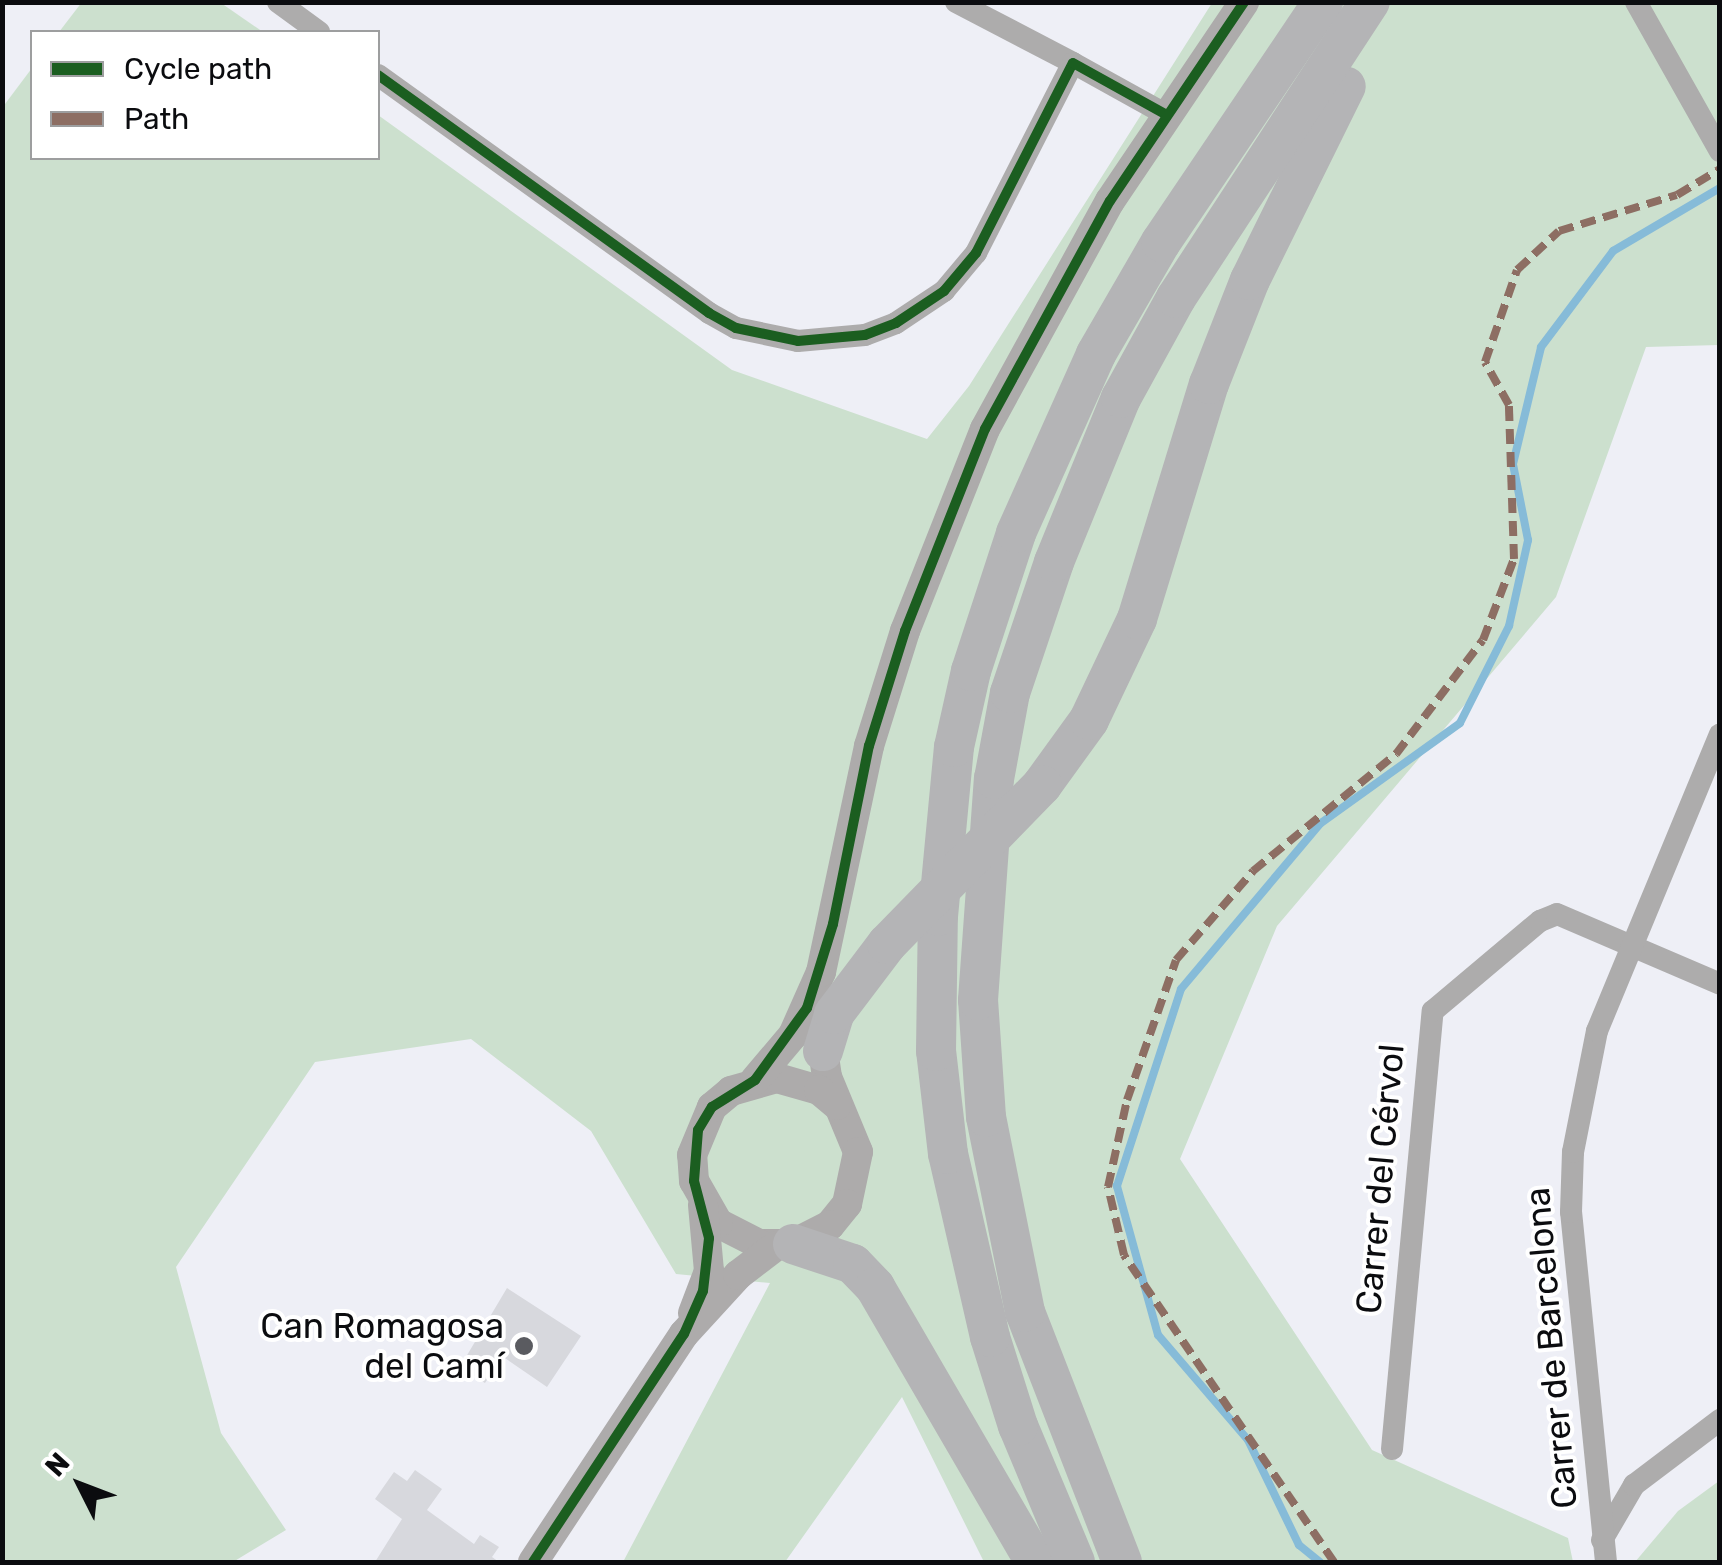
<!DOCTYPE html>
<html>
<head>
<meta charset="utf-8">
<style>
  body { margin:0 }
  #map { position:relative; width:1722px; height:1565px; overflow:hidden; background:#eeeff6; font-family:Rubik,sans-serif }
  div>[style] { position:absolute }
  .green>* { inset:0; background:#cce0ce }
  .stream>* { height:8px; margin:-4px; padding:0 4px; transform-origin:4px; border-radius:4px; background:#86bbd8 }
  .building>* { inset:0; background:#d7d8dd }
  .street>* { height:22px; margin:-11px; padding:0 11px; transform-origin:11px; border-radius:11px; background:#adacac }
  .secondary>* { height:30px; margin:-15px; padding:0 15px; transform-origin:15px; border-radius:15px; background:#adabab }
  .highway>* { height:40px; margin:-20px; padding:0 20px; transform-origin:20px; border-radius:20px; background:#b4b4b6 }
  .highway-bridge>* { height:40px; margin:-20px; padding:0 20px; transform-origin:20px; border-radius:20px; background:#b4b4b6 }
  .quiet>* { height:8px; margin-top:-4px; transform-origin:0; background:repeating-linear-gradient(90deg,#8d6e63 0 15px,transparent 0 23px) }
  .cycleway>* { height:10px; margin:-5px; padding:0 5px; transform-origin:5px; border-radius:5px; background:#1b5e20 }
  .dots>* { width:28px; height:28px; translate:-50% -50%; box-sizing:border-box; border:5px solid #fff; border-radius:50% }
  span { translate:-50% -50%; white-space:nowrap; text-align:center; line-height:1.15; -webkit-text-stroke:8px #fff; paint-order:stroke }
  .street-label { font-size:35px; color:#0b0c0f }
  .poi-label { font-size:35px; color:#0b0c0f }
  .right { translate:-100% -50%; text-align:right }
  .frame { position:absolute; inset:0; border:5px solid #0b0c0f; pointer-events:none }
  .legend { position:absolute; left:30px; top:30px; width:350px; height:130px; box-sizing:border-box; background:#fff; border:2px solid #9d9e9f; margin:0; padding:12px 18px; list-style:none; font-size:30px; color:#0b0c0f }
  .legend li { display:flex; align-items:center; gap:20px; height:50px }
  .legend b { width:50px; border:2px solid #9d9e9f }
  .north { position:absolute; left:30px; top:1435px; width:100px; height:100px; -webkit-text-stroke:8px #fff; paint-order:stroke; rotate:312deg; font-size:28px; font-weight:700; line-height:40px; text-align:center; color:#0b0c0f }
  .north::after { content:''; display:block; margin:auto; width:35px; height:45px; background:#0b0c0f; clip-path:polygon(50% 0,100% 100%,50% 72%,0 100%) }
</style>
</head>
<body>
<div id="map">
  <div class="green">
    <i style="clip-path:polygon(82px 2px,221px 3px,263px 32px,59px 32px)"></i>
    <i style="clip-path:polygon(1212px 3px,1719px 3px,1719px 345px,1646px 347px,1556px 597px,1277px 926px,1180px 1159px,1372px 1450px,1568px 1538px,1573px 1562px,984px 1562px,902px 1397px,785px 1562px,623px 1562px,770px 1283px,676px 1274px,591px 1131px,471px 1039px,315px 1062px,176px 1267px,221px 1433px,286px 1530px,233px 1562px,3px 1562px,2px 108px,32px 68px,32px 158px,378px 158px,378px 115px,732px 370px,927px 439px,969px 386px)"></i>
    <i style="clip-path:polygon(1719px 1481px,1719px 1562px,1635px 1562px,1678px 1511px)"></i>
  </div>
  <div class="stream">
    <i style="left:1320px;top:1562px;width:27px;rotate:-141deg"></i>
    <i style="left:1299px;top:1545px;width:117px;rotate:-115.9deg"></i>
    <i style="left:1248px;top:1440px;width:138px;rotate:-130.6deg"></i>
    <i style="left:1158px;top:1335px;width:155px;rotate:-105.4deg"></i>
    <i style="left:1117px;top:1186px;width:207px;rotate:-72deg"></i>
    <i style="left:1181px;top:989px;width:217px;rotate:-49.9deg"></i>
    <i style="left:1321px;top:823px;width:171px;rotate:-35.7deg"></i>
    <i style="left:1460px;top:723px;width:109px;rotate:-63.2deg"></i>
    <i style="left:1509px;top:626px;width:88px;rotate:-77.5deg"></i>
    <i style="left:1528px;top:540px;width:77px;rotate:-101.2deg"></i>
    <i style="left:1513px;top:464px;width:120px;rotate:-76.5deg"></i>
    <i style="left:1541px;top:347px;width:120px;rotate:-53.1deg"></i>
    <i style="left:1613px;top:251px;width:124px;rotate:-30.5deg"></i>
  </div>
  <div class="building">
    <i style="clip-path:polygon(507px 1288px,581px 1336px,547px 1387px,502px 1356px,485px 1383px,460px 1367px)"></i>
    <i style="clip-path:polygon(415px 1470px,442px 1489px,427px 1510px,474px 1544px,480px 1535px,499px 1547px,492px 1557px,499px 1562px,375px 1562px,402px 1519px,375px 1499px,394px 1472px,407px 1481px)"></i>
  </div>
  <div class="street">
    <i style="left:278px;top:2px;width:51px;rotate:36.2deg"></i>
    <i style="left:956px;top:2px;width:132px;rotate:27.5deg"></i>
    <i style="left:1636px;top:2px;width:171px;rotate:60.6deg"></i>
    <i style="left:378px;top:75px;width:408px;rotate:35.7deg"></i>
    <i style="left:709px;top:313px;width:31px;rotate:29deg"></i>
    <i style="left:736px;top:328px;width:63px;rotate:11.8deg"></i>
    <i style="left:798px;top:341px;width:67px;rotate:-5.1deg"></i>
    <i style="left:865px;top:335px;width:33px;rotate:-21deg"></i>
    <i style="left:896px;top:323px;width:58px;rotate:-33.7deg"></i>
    <i style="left:944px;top:291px;width:50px;rotate:-49.9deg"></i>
    <i style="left:976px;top:253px;width:213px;rotate:-63deg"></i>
    <i style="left:1073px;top:63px;width:107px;rotate:29deg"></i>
    <i style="left:1392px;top:1449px;width:440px;rotate:-84.7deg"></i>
    <i style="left:1433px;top:1011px;width:140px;rotate:-40.1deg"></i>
    <i style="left:1540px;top:921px;width:18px;rotate:-22deg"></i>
    <i style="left:1557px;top:914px;width:177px;rotate:23.2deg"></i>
    <i style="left:1602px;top:1540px;width:64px;rotate:-59.8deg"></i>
    <i style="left:1634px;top:1485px;width:108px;rotate:-37.1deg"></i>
    <i style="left:1606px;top:1562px;width:352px;rotate:-95.7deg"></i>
    <i style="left:1571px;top:1212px;width:60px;rotate:-88.1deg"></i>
    <i style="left:1573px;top:1152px;width:123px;rotate:-78.8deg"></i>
    <i style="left:1597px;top:1031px;width:321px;rotate:-67.5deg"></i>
  </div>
  <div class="secondary">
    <i style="left:820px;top:1030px;width:48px;rotate:81.5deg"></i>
    <i style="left:827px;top:1077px;width:81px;rotate:67.5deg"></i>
    <i style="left:858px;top:1152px;width:53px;rotate:101.9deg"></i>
    <i style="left:847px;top:1204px;width:27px;rotate:129deg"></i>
    <i style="left:830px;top:1225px;width:42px;rotate:152.8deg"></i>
    <i style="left:793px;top:1244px;width:34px;rotate:180deg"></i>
    <i style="left:759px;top:1244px;width:46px;rotate:-152.9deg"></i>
    <i style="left:718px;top:1223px;width:48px;rotate:-119.7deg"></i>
    <i style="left:694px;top:1181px;width:26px;rotate:-94deg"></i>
    <i style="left:692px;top:1155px;width:52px;rotate:-67.4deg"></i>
    <i style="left:712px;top:1107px;width:25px;rotate:-40deg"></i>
    <i style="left:731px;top:1091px;width:48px;rotate:-15.8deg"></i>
    <i style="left:777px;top:1078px;width:44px;rotate:15.9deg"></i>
    <i style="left:819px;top:1090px;width:23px;rotate:40deg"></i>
    <i style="left:755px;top:1080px;width:59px;rotate:-49.8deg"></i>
    <i style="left:793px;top:1035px;width:69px;rotate:-66deg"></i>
    <i style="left:821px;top:972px;width:231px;rotate:-78deg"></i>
    <i style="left:869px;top:746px;width:121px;rotate:-72.6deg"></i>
    <i style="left:905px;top:631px;width:217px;rotate:-68.4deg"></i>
    <i style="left:985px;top:429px;width:260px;rotate:-61.3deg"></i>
    <i style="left:1110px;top:201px;width:240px;rotate:-56deg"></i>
    <i style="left:693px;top:1313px;width:45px;rotate:-69.1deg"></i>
    <i style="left:709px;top:1271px;width:66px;rotate:-95.2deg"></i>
    <i style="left:533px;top:1562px;width:273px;rotate:-56.5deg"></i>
    <i style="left:684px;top:1334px;width:80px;rotate:-47.5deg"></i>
    <i style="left:738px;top:1275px;width:48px;rotate:-37.3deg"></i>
  </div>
  <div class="highway">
    <i style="left:1042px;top:785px;width:80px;rotate:-54.1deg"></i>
    <i style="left:1089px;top:720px;width:112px;rotate:-64.6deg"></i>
    <i style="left:1137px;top:619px;width:246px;rotate:-73deg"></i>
    <i style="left:1209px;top:384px;width:112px;rotate:-68.5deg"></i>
    <i style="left:1250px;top:280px;width:216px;rotate:-63.7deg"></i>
    <i style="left:823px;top:1051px;width:39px;rotate:-73deg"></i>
    <i style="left:834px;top:1014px;width:88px;rotate:-52.9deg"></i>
    <i style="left:793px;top:1244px;width:63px;rotate:18.4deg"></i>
    <i style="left:853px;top:1264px;width:32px;rotate:46deg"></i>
    <i style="left:875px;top:1287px;width:318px;rotate:59.8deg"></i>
    <i style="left:1075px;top:1562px;width:147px;rotate:-112.7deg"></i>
    <i style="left:1018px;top:1426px;width:93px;rotate:-107.5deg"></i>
    <i style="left:990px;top:1337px;width:188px;rotate:-102.9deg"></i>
    <i style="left:948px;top:1154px;width:104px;rotate:-96.6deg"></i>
    <i style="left:936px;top:1051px;width:135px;rotate:-89.2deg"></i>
    <i style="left:938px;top:916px;width:170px;rotate:-84.6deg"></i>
    <i style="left:954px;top:747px;width:78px;rotate:-77.4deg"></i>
    <i style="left:971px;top:671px;width:145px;rotate:-71.9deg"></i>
    <i style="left:1016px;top:533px;width:196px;rotate:-65.9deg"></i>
    <i style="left:1096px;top:354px;width:129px;rotate:-59.9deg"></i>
    <i style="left:1161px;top:242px;width:290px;rotate:-56deg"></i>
    <i style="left:1122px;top:1562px;width:268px;rotate:-111.2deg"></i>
    <i style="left:1025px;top:1312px;width:199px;rotate:-101.3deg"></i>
    <i style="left:986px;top:1117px;width:117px;rotate:-93.9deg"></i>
    <i style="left:978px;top:1000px;width:222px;rotate:-85.9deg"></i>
    <i style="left:994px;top:779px;width:87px;rotate:-79.5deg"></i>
    <i style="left:1010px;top:693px;width:138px;rotate:-71.4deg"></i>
    <i style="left:1054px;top:562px;width:177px;rotate:-67.8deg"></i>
    <i style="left:1121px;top:398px;width:114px;rotate:-61.2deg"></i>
    <i style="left:1176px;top:298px;width:354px;rotate:-56.8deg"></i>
  </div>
  <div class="highway-bridge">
    <i style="left:887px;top:944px;width:222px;rotate:-45.7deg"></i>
  </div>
  <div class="quiet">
    <i style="left:1334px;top:1562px;width:372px;rotate:-124.4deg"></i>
    <i style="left:1124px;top:1255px;width:70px;rotate:-103.2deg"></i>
    <i style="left:1108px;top:1187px;width:89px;rotate:-77.7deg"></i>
    <i style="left:1127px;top:1100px;width:148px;rotate:-70.7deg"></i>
    <i style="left:1176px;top:960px;width:118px;rotate:-49.1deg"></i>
    <i style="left:1253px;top:871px;width:185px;rotate:-39.3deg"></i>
    <i style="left:1396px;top:754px;width:143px;rotate:-52.7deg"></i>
    <i style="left:1483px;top:640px;width:87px;rotate:-69.1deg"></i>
    <i style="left:1514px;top:559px;width:154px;rotate:-91.9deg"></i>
    <i style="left:1509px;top:405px;width:49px;rotate:-119.2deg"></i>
    <i style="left:1485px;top:362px;width:97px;rotate:-70.8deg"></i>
    <i style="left:1517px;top:270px;width:57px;rotate:-42.9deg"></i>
    <i style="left:1559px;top:231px;width:123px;rotate:-17deg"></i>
    <i style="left:1677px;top:195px;width:50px;rotate:-31.2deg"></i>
  </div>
  <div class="cycleway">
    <i style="left:378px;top:75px;width:408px;rotate:35.7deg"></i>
    <i style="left:709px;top:313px;width:31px;rotate:29deg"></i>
    <i style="left:736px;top:328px;width:63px;rotate:11.8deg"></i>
    <i style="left:798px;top:341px;width:67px;rotate:-5.1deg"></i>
    <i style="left:865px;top:335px;width:33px;rotate:-21deg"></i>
    <i style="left:896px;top:323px;width:58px;rotate:-33.7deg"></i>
    <i style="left:944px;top:291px;width:50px;rotate:-49.9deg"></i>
    <i style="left:976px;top:253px;width:213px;rotate:-63deg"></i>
    <i style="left:1073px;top:63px;width:107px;rotate:29deg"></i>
    <i style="left:533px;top:1562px;width:273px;rotate:-56.5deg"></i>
    <i style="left:684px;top:1334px;width:47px;rotate:-66.2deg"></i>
    <i style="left:703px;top:1291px;width:53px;rotate:-83.5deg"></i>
    <i style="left:709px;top:1238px;width:59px;rotate:-104.7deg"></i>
    <i style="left:694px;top:1181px;width:51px;rotate:-85.5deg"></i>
    <i style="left:698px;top:1130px;width:27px;rotate:-59deg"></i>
    <i style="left:712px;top:1107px;width:51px;rotate:-32.1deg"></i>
    <i style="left:755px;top:1080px;width:89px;rotate:-54.2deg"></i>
    <i style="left:807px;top:1008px;width:88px;rotate:-72.8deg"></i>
    <i style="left:833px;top:924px;width:182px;rotate:-78.6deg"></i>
    <i style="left:869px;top:746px;width:121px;rotate:-72.6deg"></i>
    <i style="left:905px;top:631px;width:217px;rotate:-68.4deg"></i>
    <i style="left:985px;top:429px;width:260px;rotate:-61.3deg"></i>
    <i style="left:1110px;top:201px;width:240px;rotate:-56deg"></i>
  </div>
  <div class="dots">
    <i style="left:524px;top:1346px;background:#5a5b60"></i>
  </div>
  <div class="street-label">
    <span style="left:1380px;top:1179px;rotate:-85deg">Carrer del Cérvol</span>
    <span style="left:1551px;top:1348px;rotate:-95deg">Carrer de Barcelona</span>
  </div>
  <div class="poi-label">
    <span class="right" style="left:504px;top:1346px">Can Romagosa<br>del Camí</span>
  </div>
  <div class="frame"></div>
  <ul class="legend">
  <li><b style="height:12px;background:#1b5e20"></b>Cycle path</li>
  <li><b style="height:12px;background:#8d6e63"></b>Path</li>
  </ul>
  <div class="north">N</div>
</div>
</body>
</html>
